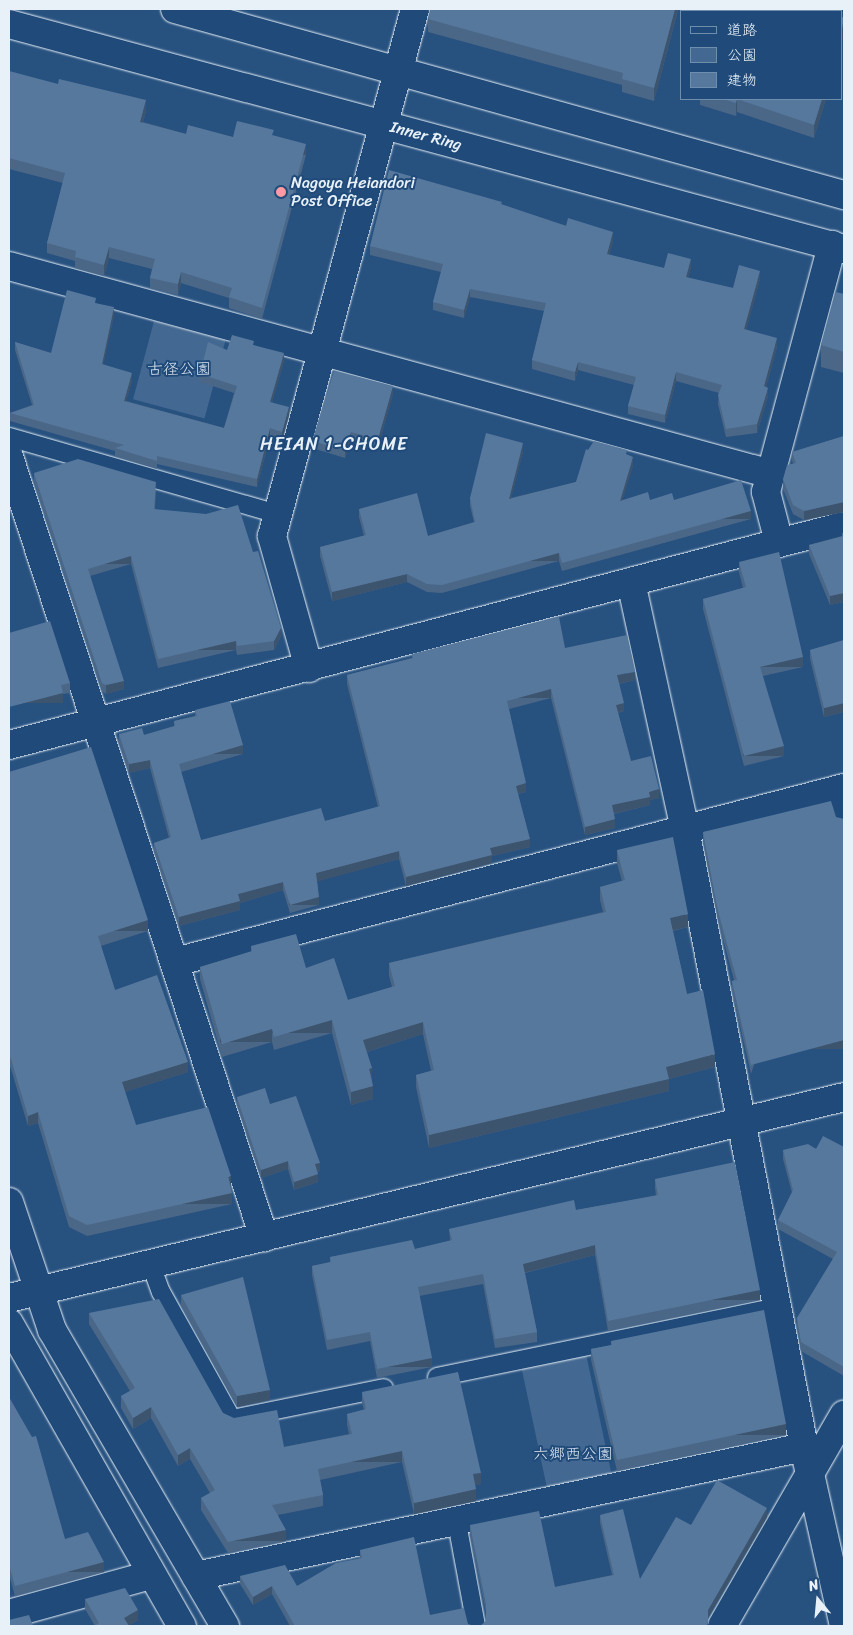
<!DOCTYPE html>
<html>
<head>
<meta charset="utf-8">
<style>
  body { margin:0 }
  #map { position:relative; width:853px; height:1635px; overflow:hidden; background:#27517f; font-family:Sriracha,"Klee One",sans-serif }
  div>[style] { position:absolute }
  .green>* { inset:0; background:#436891; transform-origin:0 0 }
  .roads { filter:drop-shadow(0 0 1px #e8f1f8) drop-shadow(0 0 1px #e8f1f8) }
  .service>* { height:18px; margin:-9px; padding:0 9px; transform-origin:9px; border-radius:9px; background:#1f4a7a }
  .minor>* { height:28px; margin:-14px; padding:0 14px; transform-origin:14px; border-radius:14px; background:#1f4a7a }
  .tertiary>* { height:28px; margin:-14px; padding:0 14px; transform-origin:14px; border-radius:14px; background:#1f4a7a }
  .primary>* { height:28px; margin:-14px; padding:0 14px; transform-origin:14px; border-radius:14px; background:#1f4a7a }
  .wall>* { inset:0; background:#4b6787 }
  .shaded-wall>* { inset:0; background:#3d546e; transform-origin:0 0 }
  .building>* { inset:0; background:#57789d }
  .dots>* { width:14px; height:14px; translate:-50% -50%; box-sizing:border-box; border:2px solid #1f4a7a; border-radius:50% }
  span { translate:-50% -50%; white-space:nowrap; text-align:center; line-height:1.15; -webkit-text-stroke:4px #1f4a7a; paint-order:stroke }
  .street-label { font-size:16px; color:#e8f1f8 }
  .poi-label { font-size:16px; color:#e8f1f8 }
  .left { translate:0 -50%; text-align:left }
  .park-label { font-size:16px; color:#d8e3ee }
  .neighbourhood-label { font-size:18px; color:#e8f1f8; letter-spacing:1px }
  .frame { position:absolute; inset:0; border:10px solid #e8f1f8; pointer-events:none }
  .legend { position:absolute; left:680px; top:10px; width:162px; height:90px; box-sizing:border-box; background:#1f4a7a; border:1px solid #6f8dac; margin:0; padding:6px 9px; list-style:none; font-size:15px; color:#e8f1f8 }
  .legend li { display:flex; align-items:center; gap:10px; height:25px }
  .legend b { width:25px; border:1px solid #6f8dac }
  .north { position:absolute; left:793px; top:1575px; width:50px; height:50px; -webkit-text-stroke:4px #1f4a7a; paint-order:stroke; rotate:343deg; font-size:14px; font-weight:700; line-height:20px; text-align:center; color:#e8f1f8 }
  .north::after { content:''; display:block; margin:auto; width:18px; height:22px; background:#e8f1f8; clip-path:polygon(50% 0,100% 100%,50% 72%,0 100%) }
</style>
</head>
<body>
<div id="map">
  <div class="green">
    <i style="left:154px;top:321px;width:74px;height:81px;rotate:15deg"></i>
    <i style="left:586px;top:1354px;width:130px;height:66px;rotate:78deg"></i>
  </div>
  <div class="roads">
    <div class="service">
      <i style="left:9px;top:437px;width:279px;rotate:16deg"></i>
      <i style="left:837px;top:790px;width:30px;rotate:76deg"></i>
      <i style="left:151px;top:1265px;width:29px;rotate:70deg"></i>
      <i style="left:161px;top:1292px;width:145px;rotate:60.8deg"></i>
      <i style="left:232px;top:1419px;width:155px;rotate:-11.5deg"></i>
      <i style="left:437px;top:1377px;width:347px;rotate:-11.6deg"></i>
      <i style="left:457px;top:1523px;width:105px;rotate:79.5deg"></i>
    </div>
    <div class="minor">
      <i style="left:9px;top:266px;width:790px;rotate:15.27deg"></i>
      <i style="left:9px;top:457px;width:821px;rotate:71.9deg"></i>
      <i style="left:779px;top:542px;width:52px;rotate:-104.6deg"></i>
      <i style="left:766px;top:492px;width:256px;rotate:-75deg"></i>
      <i style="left:631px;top:582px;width:253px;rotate:77.7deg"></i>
      <i style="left:685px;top:829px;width:629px;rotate:79.1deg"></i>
      <i style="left:804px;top:1447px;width:183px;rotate:77.4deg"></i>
      <i style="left:309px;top:668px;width:137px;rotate:-105.7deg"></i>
      <i style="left:272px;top:536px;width:546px;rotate:-74.82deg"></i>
      <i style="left:9px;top:745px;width:863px;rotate:-14.7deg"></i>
      <i style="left:175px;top:962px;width:691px;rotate:-14.58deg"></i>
      <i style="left:196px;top:1576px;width:622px;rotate:-11.98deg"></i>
      <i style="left:9px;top:1614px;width:147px;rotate:-15.4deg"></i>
      <i style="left:722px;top:1626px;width:244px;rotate:-60deg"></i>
    </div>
    <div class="tertiary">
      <i style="left:9px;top:1202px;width:135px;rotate:71.4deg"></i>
      <i style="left:52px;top:1330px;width:343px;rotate:59.7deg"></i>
      <i style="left:9px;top:1298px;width:859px;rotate:-13.53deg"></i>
      <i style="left:9px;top:1323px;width:349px;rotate:60.3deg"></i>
    </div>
    <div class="primary">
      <i style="left:175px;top:9px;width:694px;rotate:15.54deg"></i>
      <i style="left:9px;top:24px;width:865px;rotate:15.08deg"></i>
    </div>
  </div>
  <div class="wall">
    <i style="clip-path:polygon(431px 9px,812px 9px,821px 11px,684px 11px,678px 10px,654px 101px,622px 92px,622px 85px,428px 32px,428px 19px)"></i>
    <i style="clip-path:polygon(9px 71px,146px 111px,143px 122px,186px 134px,233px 137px,274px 136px,306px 155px,262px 319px,229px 308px,229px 298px,181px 283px,178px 295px,150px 288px,150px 278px,152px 269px,109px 258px,104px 276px,75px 268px,75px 261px,47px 253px,47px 243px,63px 183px,9px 169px)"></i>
    <i style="clip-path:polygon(700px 99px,826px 99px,814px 138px,737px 112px,736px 116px,700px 105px)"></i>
    <i style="clip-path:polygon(502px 205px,613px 241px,609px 255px,664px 268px,691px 267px,688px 278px,733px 288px,760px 279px,746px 330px,777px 347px,766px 387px,768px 396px,757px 433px,726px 437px,718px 404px,719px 393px,676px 381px,665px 423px,628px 414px,628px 406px,634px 385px,578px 370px,575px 381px,532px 369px,532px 360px,544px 311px,470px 297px,464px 318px,433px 310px,433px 302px,441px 272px,370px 255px,370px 246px)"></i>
    <i style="clip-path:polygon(844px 294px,844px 373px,821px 367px,821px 345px)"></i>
    <i style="clip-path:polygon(96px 303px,114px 315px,103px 365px,132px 381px,126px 401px,224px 428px,234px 393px,200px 382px,200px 374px,227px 350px,254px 345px,284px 361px,272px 402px,289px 415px,282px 440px,270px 436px,257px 487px,157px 464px,157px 469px,115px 456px,115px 451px,10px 421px,10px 413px,32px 405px,15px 350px,15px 342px,51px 353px)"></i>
    <i style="clip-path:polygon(393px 394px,378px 447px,351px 440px,345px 458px,312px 448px,312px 441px)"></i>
    <i style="clip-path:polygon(844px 436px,844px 512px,804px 520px,793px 514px,783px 489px,783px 479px,793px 463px,792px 461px,792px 452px)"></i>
    <i style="clip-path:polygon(588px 450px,627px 455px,633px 465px,622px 500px,674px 500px,751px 519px,562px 571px,559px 561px,442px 593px,427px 592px,407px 582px,332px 601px,320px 556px,320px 547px,364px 536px,359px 517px,359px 509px,428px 536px,474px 522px,470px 506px,470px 498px,523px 451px,511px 498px,576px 482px)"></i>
    <i style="clip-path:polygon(34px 473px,156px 490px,155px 509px,281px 636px,274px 650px,237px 655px,236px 650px,158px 668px,131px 564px,90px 576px,124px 689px,106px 694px,102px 691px,34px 481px)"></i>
    <i style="clip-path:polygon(842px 533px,844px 533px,844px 602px,830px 605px,809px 554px,809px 545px,842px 536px)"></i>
    <i style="clip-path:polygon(739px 562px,803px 667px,763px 676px,784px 756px,744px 766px,703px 609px,703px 599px,743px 588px,739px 572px)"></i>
    <i style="clip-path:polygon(9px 633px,70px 683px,70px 693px,63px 694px,63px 703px)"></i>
    <i style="clip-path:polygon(844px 640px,844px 712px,824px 717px,810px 659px,810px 650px)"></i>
    <i style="clip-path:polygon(565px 648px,635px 680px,619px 684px,624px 711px,618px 713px,631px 761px,659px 798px,650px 800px,650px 805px,614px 814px,615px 828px,585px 835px,551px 698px,509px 709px,526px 792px,518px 794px,530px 847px,492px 856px,492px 863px,406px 886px,399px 859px,317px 881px,319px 905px,290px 913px,283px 890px,240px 903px,240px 910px,179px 926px,154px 852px,154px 843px,169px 838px,150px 768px,129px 773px,119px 742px,119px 734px,144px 735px,174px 726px,174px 721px,195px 716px,195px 710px,243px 754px,181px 772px,201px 840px,325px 821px,378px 807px,347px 684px,347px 675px,412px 658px,412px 654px)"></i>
    <i style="clip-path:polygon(9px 772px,148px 931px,101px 946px,115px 990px,188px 1072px,125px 1092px,136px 1125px,231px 1187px,232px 1204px,87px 1236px,69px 1227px,38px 1123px,28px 1126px,11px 1069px,9px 1065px)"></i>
    <i style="clip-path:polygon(836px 817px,751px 1074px,732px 990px,732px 981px,734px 980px,718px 920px,703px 841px,703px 832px)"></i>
    <i style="clip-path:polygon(617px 850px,688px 927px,673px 931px,687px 994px,715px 1067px,669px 1079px,669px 1091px,429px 1148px,416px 1087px,416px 1075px,431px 1071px,423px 1034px,367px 1052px,372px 1080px,373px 1099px,351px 1105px,332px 1033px,274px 1050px,272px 1042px,222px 1057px,200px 979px,200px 967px,251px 952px,251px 946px,306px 968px,348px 1000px,392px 987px,389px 976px,389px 963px,603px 912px,600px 900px,600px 887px,622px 881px,617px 863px)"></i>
    <i style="clip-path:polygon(237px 1097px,270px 1104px,320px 1171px,317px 1172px,318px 1182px,294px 1190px,288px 1169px,261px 1178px,237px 1105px)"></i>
    <i style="clip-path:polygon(844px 1147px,844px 1376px,801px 1351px,797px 1327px,797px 1318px,833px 1259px,778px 1229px,778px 1220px,792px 1193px,783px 1159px,783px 1150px)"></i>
    <i style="clip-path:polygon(655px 1179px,760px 1300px,608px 1331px,595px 1255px,525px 1273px,537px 1332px,537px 1342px,495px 1348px,483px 1284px,419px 1296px,432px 1367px,377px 1378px,370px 1341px,327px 1350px,312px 1275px,312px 1266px,330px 1262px,330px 1257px,415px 1249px,450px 1241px,449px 1229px,576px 1210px,656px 1196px,655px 1188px)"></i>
    <i style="clip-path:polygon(181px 1295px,270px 1400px,237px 1407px,181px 1305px)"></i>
    <i style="clip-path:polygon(89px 1313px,223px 1413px,284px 1447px,349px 1434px,347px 1425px,347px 1414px,364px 1410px,362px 1403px,362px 1392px,481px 1484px,475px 1485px,476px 1501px,414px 1514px,402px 1462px,320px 1480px,323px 1495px,323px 1506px,278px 1515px,286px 1541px,228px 1553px,201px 1510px,201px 1498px,210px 1493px,190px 1459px,178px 1466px,151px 1418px,133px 1429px,121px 1408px,121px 1396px,130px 1391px,89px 1324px)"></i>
    <i style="clip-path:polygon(611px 1341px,786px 1435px,617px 1471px,591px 1360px,591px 1349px,611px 1345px)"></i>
    <i style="clip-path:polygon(9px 1397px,65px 1539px,104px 1572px,15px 1596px,10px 1578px)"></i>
    <i style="clip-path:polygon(600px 1515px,640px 1579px,691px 1525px,767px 1517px,708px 1618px,486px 1621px,486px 1612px,470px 1534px,470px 1525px,555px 1587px,612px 1575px,600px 1523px)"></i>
    <i style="clip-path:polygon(360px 1550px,430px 1615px,474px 1626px,290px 1626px,272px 1594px,253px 1605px,240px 1584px,240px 1576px,297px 1586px,360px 1558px)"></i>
    <i style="clip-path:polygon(85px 1599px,138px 1620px,129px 1625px,95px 1626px,85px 1609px)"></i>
  </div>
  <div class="shaded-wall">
    <i style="clip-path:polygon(675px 9px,678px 9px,654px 101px,654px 88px)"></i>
    <i style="clip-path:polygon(844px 21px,844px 34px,842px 42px,842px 29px)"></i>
    <i style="clip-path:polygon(737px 99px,737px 112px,736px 116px,736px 103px)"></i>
    <i style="clip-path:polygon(822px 99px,826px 99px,814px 138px,814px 125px)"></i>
    <i style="clip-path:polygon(146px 100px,146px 111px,140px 132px,140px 122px)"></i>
    <i style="left:306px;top:144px;width:11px;height:170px;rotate:90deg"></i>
    <i style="clip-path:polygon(613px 232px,613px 241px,607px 262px,607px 254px)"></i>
    <i style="clip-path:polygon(109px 247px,109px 258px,104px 276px,104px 265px)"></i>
    <i style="clip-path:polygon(691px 259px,691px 267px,686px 286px,686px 277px)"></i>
    <i style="clip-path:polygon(760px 271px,760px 279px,744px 338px,744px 329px)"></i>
    <i style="clip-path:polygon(181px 272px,181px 283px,178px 295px,178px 284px)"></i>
    <i style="clip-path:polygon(470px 289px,470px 297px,464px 318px,464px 310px)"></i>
    <i style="clip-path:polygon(114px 307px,114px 315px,102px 372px,102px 364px)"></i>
    <i style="clip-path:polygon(777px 338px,777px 347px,764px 395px,764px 386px)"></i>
    <i style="clip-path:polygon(284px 353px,284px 361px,270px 410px,270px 402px)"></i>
    <i style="clip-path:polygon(578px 362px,578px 370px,575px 381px,575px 372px)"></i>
    <i style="clip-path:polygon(676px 372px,676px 381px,665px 423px,665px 415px)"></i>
    <i style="clip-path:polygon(132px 373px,132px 381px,124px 409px,124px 401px)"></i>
    <i style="clip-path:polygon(393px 386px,393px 394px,378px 447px,378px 439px)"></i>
    <i style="clip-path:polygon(768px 388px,768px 396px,757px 433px,757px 424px)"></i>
    <i style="clip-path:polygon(289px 407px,289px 415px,282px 440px,282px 432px)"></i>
    <i style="clip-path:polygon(270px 428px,270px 436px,257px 487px,257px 479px)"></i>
    <i style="clip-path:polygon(351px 432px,351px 440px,345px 458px,345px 450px)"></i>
    <i style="clip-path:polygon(523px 443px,523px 451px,509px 507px,509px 499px)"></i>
    <i style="clip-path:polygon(633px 457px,633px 465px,620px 509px,620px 501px)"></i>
    <i style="clip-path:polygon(844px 502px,844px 512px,804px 520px,804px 511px)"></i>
    <i style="left:751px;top:511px;width:8px;height:196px;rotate:90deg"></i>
    <i style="left:559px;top:553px;width:8px;height:121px;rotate:90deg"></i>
    <i style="left:131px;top:556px;width:8px;height:45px;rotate:90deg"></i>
    <i style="clip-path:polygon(407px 574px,407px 582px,332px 601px,332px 592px)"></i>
    <i style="clip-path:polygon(844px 593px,844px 602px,830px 605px,830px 596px)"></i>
    <i style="clip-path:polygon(281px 628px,281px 636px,274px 650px,274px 641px)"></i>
    <i style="left:236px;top:641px;width:9px;height:80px;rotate:90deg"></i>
    <i style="left:803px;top:657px;width:10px;height:44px;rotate:90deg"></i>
    <i style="clip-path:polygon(635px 672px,635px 680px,617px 684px,617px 675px)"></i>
    <i style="clip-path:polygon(124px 681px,124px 689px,106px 694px,106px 685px)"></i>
    <i style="left:551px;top:689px;width:9px;height:46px;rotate:90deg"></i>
    <i style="left:63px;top:693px;width:10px;height:56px;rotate:90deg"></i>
    <i style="clip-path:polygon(624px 703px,624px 711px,616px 713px,616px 705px)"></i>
    <i style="clip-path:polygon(844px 703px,844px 712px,824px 717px,824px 708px)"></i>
    <i style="left:243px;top:745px;width:9px;height:67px;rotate:90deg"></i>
    <i style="left:784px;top:746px;width:10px;height:41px;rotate:90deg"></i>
    <i style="clip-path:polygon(150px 760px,150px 768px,129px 773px,129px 764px)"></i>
    <i style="clip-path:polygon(526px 783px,526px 792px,516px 794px,516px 786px)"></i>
    <i style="clip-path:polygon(659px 789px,659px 798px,650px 800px,650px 805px,612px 814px,612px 805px,649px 792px)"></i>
    <i style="clip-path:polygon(615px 819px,615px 828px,585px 835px,585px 827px)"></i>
    <i style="clip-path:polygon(530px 839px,530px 847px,492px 856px,492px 863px,406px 886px,406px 877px,490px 848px)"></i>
    <i style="clip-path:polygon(399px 851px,399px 859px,316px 882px,316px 873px)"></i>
    <i style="clip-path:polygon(283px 882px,283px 890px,240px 903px,240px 910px,179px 926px,179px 917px,238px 894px)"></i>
    <i style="left:319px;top:897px;width:8px;height:30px;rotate:90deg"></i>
    <i style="clip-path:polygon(688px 914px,688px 927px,670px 931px,670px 918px)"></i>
    <i style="left:148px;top:920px;width:11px;height:52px;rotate:90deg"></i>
    <i style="left:332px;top:1020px;width:13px;height:60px;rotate:90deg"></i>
    <i style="clip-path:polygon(423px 1022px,423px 1034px,363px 1053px,363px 1040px)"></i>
    <i style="left:272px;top:1029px;width:13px;height:52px;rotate:90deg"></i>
    <i style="left:844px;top:1040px;width:9px;height:96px;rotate:90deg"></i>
    <i style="clip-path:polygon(715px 1054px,715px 1067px,669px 1079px,669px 1091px,429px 1148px,429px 1135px,666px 1067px)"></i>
    <i style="clip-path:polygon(188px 1062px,188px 1072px,122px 1093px,122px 1082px)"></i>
    <i style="clip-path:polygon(372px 1068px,372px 1080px,369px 1069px)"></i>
    <i style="clip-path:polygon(373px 1086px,373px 1099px,351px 1105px,351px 1092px)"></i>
    <i style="clip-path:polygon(38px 1112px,38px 1123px,28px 1126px,28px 1116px)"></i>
    <i style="clip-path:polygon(288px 1161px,288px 1169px,261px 1178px,261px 1170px)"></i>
    <i style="clip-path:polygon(320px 1163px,320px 1171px,315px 1172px,315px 1164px)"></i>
    <i style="clip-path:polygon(318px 1174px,318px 1182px,294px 1190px,294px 1182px)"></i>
    <i style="clip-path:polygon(231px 1176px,231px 1187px,228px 1177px)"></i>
    <i style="left:232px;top:1193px;width:11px;height:148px;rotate:90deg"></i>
    <i style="clip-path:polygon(595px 1245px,595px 1255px,523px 1273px,523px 1264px)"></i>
    <i style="left:760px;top:1290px;width:10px;height:155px;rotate:90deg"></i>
    <i style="left:432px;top:1358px;width:9px;height:56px;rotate:90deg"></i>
    <i style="clip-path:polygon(270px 1390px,270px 1400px,237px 1407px,237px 1396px)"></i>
    <i style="clip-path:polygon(151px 1407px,151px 1418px,133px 1429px,133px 1418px)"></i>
    <i style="left:786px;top:1424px;width:11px;height:173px;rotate:90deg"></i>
    <i style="clip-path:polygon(190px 1448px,190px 1459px,178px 1466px,178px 1455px)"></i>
    <i style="left:402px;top:1451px;width:11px;height:86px;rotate:90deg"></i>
    <i style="clip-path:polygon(481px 1473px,481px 1484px,473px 1486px,473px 1474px)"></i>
    <i style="clip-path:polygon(476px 1489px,476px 1501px,414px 1514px,414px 1503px)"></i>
    <i style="clip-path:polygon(767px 1508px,767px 1517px,708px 1618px,708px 1626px,706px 1626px,708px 1610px)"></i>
    <i style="left:286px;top:1530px;width:11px;height:59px;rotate:90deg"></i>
    <i style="left:104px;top:1562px;width:10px;height:92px;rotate:90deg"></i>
    <i style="left:9px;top:1568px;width:1px;height:11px"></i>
    <i style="clip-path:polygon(272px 1586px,272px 1594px,253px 1605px,253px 1597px)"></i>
    <i style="clip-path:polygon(138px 1610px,138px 1620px,127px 1626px,124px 1618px)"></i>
  </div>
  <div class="building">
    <i style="clip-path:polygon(431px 9px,675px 9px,654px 88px,622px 79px,623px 73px,428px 19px)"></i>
    <i style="clip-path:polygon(719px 9px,812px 9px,821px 11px,724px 11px,724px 10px)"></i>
    <i style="clip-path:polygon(842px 17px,844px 18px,842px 29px)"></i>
    <i style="clip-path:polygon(9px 71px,58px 84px,59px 79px,146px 100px,140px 122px,186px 134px,188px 125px,233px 137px,237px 121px,274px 130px,272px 135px,306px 144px,262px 308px,229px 297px,232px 288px,181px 272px,178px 284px,150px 278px,155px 259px,109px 247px,104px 265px,75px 257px,76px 251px,47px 243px,65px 173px,9px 158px)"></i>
    <i style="clip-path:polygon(723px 99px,822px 99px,814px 125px,737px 99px,736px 103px)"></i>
    <i style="clip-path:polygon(389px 170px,502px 202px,501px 204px,566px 226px,568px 218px,613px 232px,607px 254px,664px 268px,668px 253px,691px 259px,686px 277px,733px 288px,739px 265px,760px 271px,744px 329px,777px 338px,764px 386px,768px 388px,757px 424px,726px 429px,718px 395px,722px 385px,676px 372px,665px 415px,628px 406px,636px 377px,578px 362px,575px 372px,532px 360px,546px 303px,470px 289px,464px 310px,433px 302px,443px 264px,370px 246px)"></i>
    <i style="clip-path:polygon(67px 290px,96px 298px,95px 303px,114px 307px,102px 364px,132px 373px,124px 401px,224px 428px,237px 386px,200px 374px,208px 342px,227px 350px,232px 335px,254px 341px,253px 345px,284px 353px,270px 402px,289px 407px,282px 432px,270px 428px,257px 479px,157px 456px,157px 461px,115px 448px,124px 445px,10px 413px,34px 405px,15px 342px,51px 353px)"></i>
    <i style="clip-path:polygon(836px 292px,844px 294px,844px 352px,821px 345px)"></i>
    <i style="clip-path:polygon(334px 371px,393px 386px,378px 439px,351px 432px,345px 450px,312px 441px)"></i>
    <i style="clip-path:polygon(486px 433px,523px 443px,509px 499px,576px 482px,586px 449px,588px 450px,594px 441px,627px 450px,626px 454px,633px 457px,620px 501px,648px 492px,650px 500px,672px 493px,674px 500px,741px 480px,751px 511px,562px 563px,559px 553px,442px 585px,427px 584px,407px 574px,332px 592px,320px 547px,366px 535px,359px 509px,417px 493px,428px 536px,475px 522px,470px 498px)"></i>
    <i style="clip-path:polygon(844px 436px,844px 502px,804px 511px,793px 505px,783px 479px,787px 465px,796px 463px,792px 452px)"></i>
    <i style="clip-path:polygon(78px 459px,156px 482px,154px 509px,206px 514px,238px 505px,253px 552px,258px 551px,281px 628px,274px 641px,237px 646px,236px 641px,158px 659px,131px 556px,88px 569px,124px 681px,106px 685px,102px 683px,34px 473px)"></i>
    <i style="clip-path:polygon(844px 536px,844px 593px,830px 596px,809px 545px)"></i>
    <i style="clip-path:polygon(779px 552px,803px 657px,760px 667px,784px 746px,744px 756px,703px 599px,746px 587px,739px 562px)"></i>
    <i style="clip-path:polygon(559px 617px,565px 648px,627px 635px,635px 672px,617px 675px,624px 703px,616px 705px,631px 761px,651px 756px,659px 789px,649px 792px,650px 797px,612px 805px,615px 819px,585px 827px,551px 689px,507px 701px,526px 783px,516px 786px,530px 839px,490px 848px,492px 855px,406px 877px,399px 851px,316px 873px,319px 897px,290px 905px,283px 882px,238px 894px,240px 901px,179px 917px,154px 843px,171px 837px,150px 760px,129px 764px,119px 734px,142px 728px,144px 735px,175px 726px,174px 721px,197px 716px,195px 710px,230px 701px,243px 745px,179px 764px,201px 840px,321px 808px,325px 821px,380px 806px,347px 675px,413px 658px,412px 654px)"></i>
    <i style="clip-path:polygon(50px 621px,70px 683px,61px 685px,63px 693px,9px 707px,9px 633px)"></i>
    <i style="clip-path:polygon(844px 640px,844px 703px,824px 708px,810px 650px)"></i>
    <i style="clip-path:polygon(91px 747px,148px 920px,98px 936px,115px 990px,157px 975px,188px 1062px,122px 1082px,136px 1125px,208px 1107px,231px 1176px,228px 1177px,232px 1193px,87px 1225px,69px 1216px,38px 1112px,28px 1116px,11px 1059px,9px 1054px,9px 772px)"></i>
    <i style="clip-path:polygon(831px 801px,836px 817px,844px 819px,844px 1040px,751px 1065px,732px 981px,737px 980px,718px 911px,703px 832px)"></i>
    <i style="clip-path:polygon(673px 837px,688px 914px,670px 918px,687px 994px,703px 990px,715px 1054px,666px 1067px,669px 1079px,429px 1135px,416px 1075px,434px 1070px,423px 1022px,363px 1040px,372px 1068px,369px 1069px,373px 1086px,351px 1092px,332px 1020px,274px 1037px,272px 1029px,222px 1044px,200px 967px,252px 951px,251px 946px,296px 934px,306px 968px,334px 958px,348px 1000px,395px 986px,389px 963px,606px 912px,600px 887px,625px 880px,617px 850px)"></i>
    <i style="clip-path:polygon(265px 1088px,270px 1104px,296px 1096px,320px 1163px,315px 1164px,318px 1174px,294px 1182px,288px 1161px,261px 1170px,237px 1097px)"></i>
    <i style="clip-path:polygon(823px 1136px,844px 1147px,844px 1367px,801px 1342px,797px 1318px,837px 1252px,778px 1220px,793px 1190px,783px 1150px,808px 1144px,816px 1149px)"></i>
    <i style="clip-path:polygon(735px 1162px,760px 1290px,608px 1321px,595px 1245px,523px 1264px,537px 1332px,495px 1339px,483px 1274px,418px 1287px,432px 1358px,377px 1369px,370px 1332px,327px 1340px,312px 1266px,331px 1262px,330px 1257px,412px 1240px,415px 1249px,452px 1240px,449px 1229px,574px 1200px,576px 1210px,658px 1195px,655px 1179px)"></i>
    <i style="clip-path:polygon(243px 1277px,270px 1390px,237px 1396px,181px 1295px)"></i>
    <i style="clip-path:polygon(159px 1299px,223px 1413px,234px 1418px,277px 1410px,284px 1447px,352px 1434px,347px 1414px,366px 1409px,362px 1392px,458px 1372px,481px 1473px,473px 1474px,476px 1489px,414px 1503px,402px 1451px,318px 1469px,323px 1495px,272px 1505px,286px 1530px,228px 1542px,201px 1498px,215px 1490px,190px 1448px,178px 1455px,151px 1407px,133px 1418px,121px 1396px,135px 1388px,89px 1313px)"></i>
    <i style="clip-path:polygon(764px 1310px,786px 1424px,617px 1460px,591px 1349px,612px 1345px,611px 1341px)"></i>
    <i style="clip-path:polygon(9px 1397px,32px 1437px,36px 1436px,65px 1539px,88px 1532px,104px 1562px,15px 1586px,10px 1568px,9px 1568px)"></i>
    <i style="clip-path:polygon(717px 1480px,767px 1508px,708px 1610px,708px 1623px,706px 1626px,480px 1626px,486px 1621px,486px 1604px,470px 1525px,539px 1511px,555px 1587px,614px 1575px,600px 1515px,623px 1509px,640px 1579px,676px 1517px,691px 1525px)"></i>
    <i style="clip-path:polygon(414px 1537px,430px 1615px,464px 1608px,468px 1624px,474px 1626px,295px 1626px,272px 1586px,253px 1597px,240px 1576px,285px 1565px,297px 1586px,336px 1563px,362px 1558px,360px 1550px)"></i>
    <i style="clip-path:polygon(125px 1588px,138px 1610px,124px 1618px,129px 1626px,94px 1626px,99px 1623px,85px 1599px)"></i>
    <i style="clip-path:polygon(29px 1615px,33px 1626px,9px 1626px,9px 1620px)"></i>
  </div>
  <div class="dots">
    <i style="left:281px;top:192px;background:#ff9aa2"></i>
  </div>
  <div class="street-label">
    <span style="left:426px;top:136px;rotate:15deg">Inner Ring</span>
  </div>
  <div class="poi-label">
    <span class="left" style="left:291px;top:192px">Nagoya Heiandori<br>Post Office</span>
  </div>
  <div class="park-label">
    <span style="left:179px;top:369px">古径公園</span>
    <span style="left:573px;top:1454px">六郷西公園</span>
  </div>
  <div class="neighbourhood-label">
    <span style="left:334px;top:444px">HEIAN 1-CHOME</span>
  </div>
  <div class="frame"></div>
  <ul class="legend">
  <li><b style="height:6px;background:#1f4a7a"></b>道路</li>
  <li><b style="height:14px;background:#436891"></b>公園</li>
  <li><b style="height:14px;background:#57789d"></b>建物</li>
  </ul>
  <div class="north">N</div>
</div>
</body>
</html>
